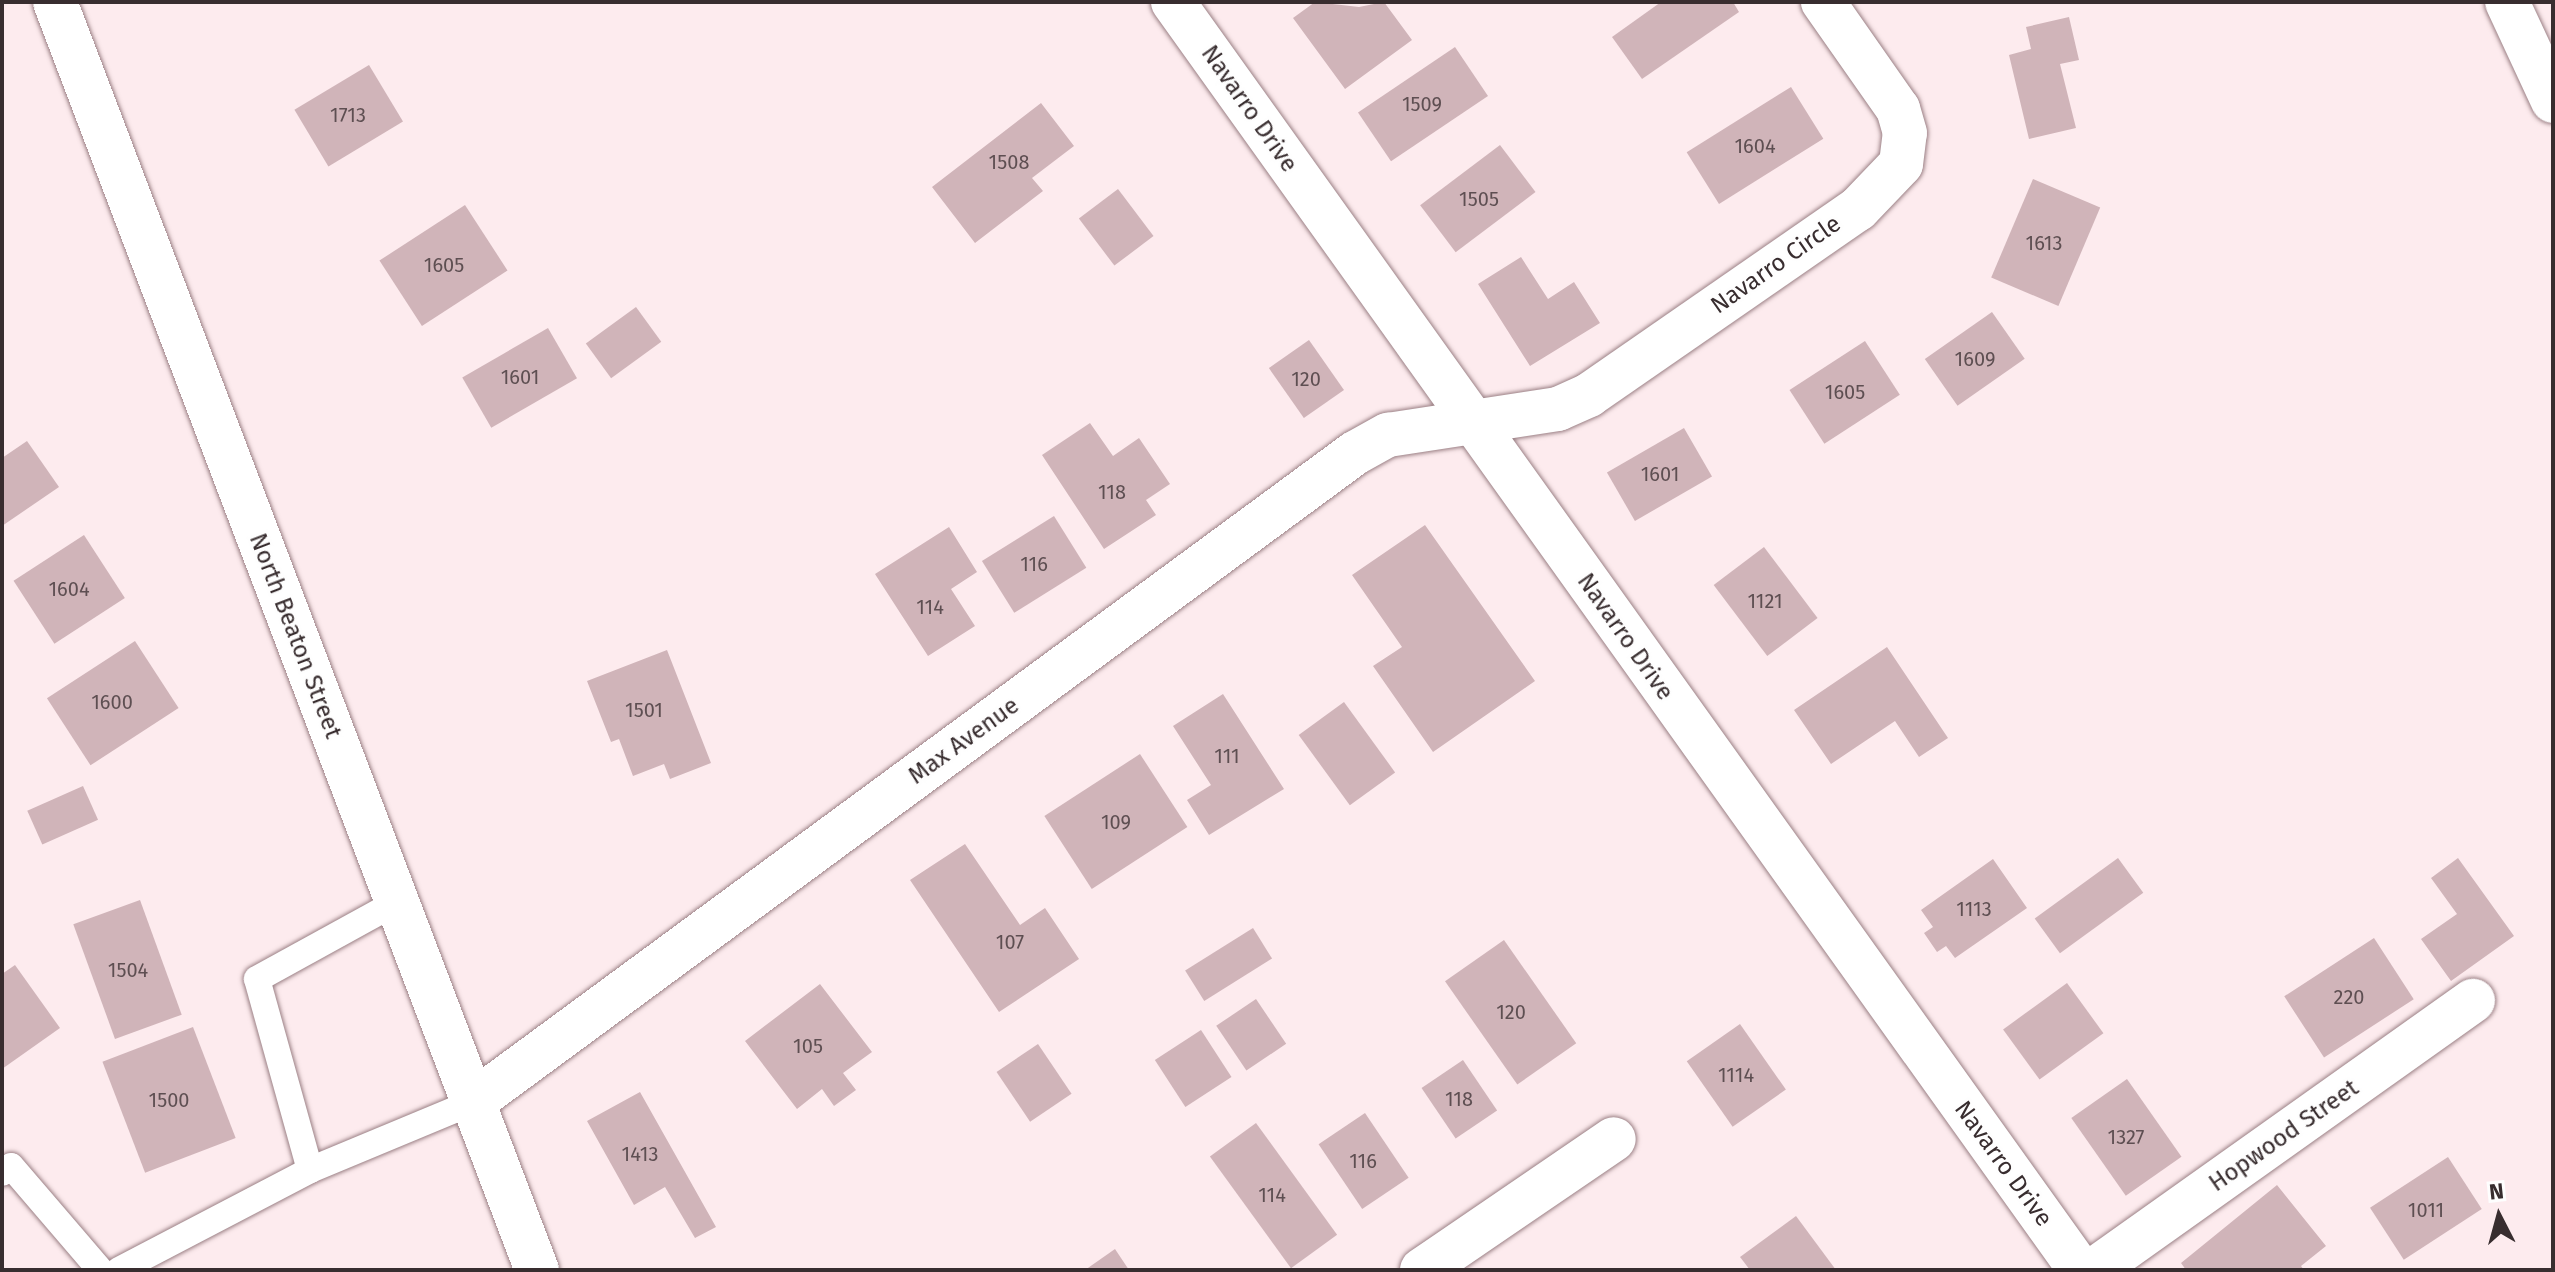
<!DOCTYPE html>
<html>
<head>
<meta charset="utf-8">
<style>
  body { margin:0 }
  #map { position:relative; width:2555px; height:1272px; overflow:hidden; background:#fdebee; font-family:"Fira Sans",sans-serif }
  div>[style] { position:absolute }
  .building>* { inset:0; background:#d0b4b9; transform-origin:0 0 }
  .roads { filter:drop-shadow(0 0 2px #9b8085) drop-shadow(0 0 2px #9b8085) }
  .lane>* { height:26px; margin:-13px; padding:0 13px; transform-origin:13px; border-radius:13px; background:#fff }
  .street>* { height:44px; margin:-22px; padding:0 22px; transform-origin:22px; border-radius:22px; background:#fff }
  .secondary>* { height:44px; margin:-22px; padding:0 22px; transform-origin:22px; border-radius:22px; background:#fff }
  span { translate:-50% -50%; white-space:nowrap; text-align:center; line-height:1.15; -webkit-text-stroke:6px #fefefe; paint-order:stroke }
  .number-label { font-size:20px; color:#5e4f52 }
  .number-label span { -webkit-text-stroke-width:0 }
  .street-label { font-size:24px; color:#382d2f }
  .frame { position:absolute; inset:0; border:4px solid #382d2f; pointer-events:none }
  .north { position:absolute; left:2459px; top:1176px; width:80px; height:80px; -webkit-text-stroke:6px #fefefe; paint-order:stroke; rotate:354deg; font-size:22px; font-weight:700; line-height:32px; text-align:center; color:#382d2f }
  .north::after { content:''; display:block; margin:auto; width:28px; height:36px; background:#382d2f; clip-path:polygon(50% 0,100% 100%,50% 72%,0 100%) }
</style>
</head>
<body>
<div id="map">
  <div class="building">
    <i style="clip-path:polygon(1315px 2px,1359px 7px,1384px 2px,1412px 40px,1345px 89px,1293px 18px)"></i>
    <i style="clip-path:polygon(1661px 2px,1733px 2px,1739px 12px,1642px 79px,1612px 37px)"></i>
    <i style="clip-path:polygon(2069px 17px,2079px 60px,2060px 64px,2076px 128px,2029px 139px,2009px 55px,2031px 49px,2026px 27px)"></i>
    <i style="left:1455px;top:47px;width:59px;height:117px;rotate:56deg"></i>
    <i style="left:369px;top:65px;width:66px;height:87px;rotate:59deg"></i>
    <i style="left:1791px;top:87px;width:61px;height:123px;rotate:58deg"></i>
    <i style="clip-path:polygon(1041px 103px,1074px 146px,1032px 178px,1043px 191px,975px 243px,932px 187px)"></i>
    <i style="left:1500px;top:145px;width:59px;height:100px;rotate:53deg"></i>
    <i style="left:2033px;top:179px;width:73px;height:107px;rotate:23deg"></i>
    <i style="left:1118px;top:189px;width:59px;height:49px;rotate:53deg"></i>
    <i style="left:465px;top:205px;width:78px;height:102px;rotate:57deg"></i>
    <i style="clip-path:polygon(1521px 257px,1548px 299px,1574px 282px,1600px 323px,1530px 366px,1478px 284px)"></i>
    <i style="left:636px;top:307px;width:43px;height:62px;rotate:54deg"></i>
    <i style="left:1992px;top:312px;width:57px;height:82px;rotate:55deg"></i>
    <i style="left:548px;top:328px;width:58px;height:99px;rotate:60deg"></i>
    <i style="left:1309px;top:340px;width:61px;height:49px;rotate:55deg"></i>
    <i style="left:1865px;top:341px;width:64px;height:90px;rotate:57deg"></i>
    <i style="clip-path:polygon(1090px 423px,1113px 456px,1139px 438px,1170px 484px,1146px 500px,1156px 515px,1104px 549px,1042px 455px)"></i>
    <i style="left:1684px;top:428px;width:56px;height:89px;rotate:60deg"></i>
    <i style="clip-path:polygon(27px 441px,59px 487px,2px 526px,2px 458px)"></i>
    <i style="left:1054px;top:516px;width:61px;height:85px;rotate:58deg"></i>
    <i style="clip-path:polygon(1425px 525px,1535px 681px,1433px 752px,1373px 666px,1402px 647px,1352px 575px)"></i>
    <i style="clip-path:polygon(949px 527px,977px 572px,951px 589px,975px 626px,928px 656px,875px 574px)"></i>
    <i style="left:84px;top:535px;width:75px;height:84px;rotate:57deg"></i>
    <i style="left:1764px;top:547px;width:89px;height:63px;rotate:53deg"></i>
    <i style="left:135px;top:641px;width:80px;height:105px;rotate:57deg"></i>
    <i style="clip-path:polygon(1887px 647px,1948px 738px,1919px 757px,1895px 721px,1831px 764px,1794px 710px)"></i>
    <i style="clip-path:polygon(667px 650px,711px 763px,670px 779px,664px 764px,633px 776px,619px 739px,611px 742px,587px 681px)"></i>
    <i style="clip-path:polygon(1223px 694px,1284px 789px,1209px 835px,1187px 800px,1211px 785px,1173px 726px)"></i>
    <i style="left:1344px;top:702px;width:87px;height:56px;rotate:54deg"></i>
    <i style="left:1140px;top:754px;width:87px;height:114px;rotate:57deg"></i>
    <i style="left:83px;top:786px;width:37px;height:61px;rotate:66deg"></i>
    <i style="clip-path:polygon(965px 844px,1020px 925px,1045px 908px,1079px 959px,999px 1012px,910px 880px)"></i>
    <i style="left:2118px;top:858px;width:43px;height:103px;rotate:54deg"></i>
    <i style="clip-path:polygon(2458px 858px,2514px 936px,2451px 981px,2421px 939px,2457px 914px,2431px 878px)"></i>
    <i style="clip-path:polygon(1993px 859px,2027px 908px,1955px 958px,1946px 946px,1937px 952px,1924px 933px,1933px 927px,1921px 910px)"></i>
    <i style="left:140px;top:900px;width:122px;height:71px;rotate:70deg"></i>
    <i style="left:1253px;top:928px;width:36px;height:80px;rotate:58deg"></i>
    <i style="left:2374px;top:938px;width:73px;height:107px;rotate:57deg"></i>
    <i style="left:1504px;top:940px;width:126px;height:72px;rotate:55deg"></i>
    <i style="clip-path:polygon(15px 965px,60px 1028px,2px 1069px,2px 974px)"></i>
    <i style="left:2067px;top:983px;width:62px;height:79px;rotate:54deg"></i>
    <i style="clip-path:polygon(820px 984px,872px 1052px,843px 1073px,856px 1090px,834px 1106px,822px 1089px,797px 1109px,745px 1041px)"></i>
    <i style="left:1256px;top:999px;width:54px;height:48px;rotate:56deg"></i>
    <i style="left:1740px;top:1024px;width:80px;height:65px;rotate:55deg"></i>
    <i style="left:193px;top:1027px;width:119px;height:97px;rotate:69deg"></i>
    <i style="left:1201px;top:1030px;width:56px;height:55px;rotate:57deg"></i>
    <i style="left:1038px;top:1044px;width:60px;height:50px;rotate:56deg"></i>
    <i style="left:1463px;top:1060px;width:61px;height:50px;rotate:56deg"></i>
    <i style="left:2127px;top:1079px;width:95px;height:68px;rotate:55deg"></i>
    <i style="clip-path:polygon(640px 1092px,716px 1227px,695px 1238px,665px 1187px,634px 1205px,587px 1121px)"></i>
    <i style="left:1365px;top:1113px;width:78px;height:56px;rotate:56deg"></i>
    <i style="left:1256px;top:1123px;width:138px;height:57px;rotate:54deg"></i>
    <i style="left:2448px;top:1157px;width:62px;height:93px;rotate:57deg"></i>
    <i style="clip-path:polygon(2277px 1185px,2326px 1246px,2301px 1266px,2304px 1270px,2186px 1270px,2181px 1263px)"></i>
    <i style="clip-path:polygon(1796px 1216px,1836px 1270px,1750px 1270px,1740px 1257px)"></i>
    <i style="clip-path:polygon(1115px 1249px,1129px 1270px,1085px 1270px)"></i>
  </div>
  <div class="roads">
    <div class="lane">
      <i style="left:310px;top:1170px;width:177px;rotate:-22.6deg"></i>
      <i style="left:2px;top:1173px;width:11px;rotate:-38deg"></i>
      <i style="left:11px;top:1166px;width:137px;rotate:49.4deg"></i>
      <i style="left:119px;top:1270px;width:216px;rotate:-27.6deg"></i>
      <i style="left:310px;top:1170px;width:198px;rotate:-105.5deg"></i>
      <i style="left:257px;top:979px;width:160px;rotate:-28.8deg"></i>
    </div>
    <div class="street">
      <i style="left:1173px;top:2px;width:1559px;rotate:54.42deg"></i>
      <i style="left:2507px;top:2px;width:109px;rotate:65.1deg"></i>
      <i style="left:473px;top:1102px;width:1095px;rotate:-36.35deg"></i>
      <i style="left:1355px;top:453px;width:38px;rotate:-29deg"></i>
      <i style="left:1388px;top:435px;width:172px;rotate:-8.7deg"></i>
      <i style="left:1558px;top:409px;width:34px;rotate:-24deg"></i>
      <i style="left:1589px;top:395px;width:327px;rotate:-34.7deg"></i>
      <i style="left:1858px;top:209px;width:62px;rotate:-46.3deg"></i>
      <i style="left:1901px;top:164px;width:31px;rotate:-83deg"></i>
      <i style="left:1905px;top:133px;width:25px;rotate:-106deg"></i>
      <i style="left:1898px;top:109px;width:131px;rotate:-125deg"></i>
      <i style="left:1422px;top:1270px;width:232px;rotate:-34.3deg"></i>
      <i style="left:2094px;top:1270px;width:465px;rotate:-35.4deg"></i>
    </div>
    <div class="secondary">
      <i style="left:55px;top:2px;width:1357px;rotate:69.19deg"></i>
    </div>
  </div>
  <div class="number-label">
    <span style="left:1422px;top:104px">1509</span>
    <span style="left:348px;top:115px">1713</span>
    <span style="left:1755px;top:146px">1604</span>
    <span style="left:1009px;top:162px">1508</span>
    <span style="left:1479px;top:199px">1505</span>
    <span style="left:2044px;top:243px">1613</span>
    <span style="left:444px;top:265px">1605</span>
    <span style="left:1975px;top:359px">1609</span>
    <span style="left:520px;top:377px">1601</span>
    <span style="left:1306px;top:379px">120</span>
    <span style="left:1845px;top:392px">1605</span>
    <span style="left:1660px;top:474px">1601</span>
    <span style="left:1112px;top:492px">118</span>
    <span style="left:1034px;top:564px">116</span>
    <span style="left:69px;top:589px">1604</span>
    <span style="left:1765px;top:601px">1121</span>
    <span style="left:930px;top:607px">114</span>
    <span style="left:112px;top:702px">1600</span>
    <span style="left:644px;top:710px">1501</span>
    <span style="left:1227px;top:756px">111</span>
    <span style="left:1116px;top:822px">109</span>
    <span style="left:1974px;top:909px">1113</span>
    <span style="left:1010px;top:942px">107</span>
    <span style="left:128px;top:970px">1504</span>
    <span style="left:2349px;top:997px">220</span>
    <span style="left:1511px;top:1012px">120</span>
    <span style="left:808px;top:1046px">105</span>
    <span style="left:1736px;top:1075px">1114</span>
    <span style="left:1459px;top:1099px">118</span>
    <span style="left:169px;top:1100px">1500</span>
    <span style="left:2126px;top:1137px">1327</span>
    <span style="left:640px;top:1154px">1413</span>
    <span style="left:1363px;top:1161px">116</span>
    <span style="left:1272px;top:1195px">114</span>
    <span style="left:2426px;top:1210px">1011</span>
  </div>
  <div class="street-label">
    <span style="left:1249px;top:109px;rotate:55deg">Navarro Drive</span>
    <span style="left:1776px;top:265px;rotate:-35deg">Navarro Circle</span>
    <span style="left:295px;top:636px;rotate:69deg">North Beaton Street</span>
    <span style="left:1625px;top:637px;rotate:55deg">Navarro Drive</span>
    <span style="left:964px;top:741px;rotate:-36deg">Max Avenue</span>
    <span style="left:2284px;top:1136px;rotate:-35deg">Hopwood Street</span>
    <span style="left:2003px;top:1164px;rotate:54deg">Navarro Drive</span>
  </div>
  <div class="frame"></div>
  <div class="north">N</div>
</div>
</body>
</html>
